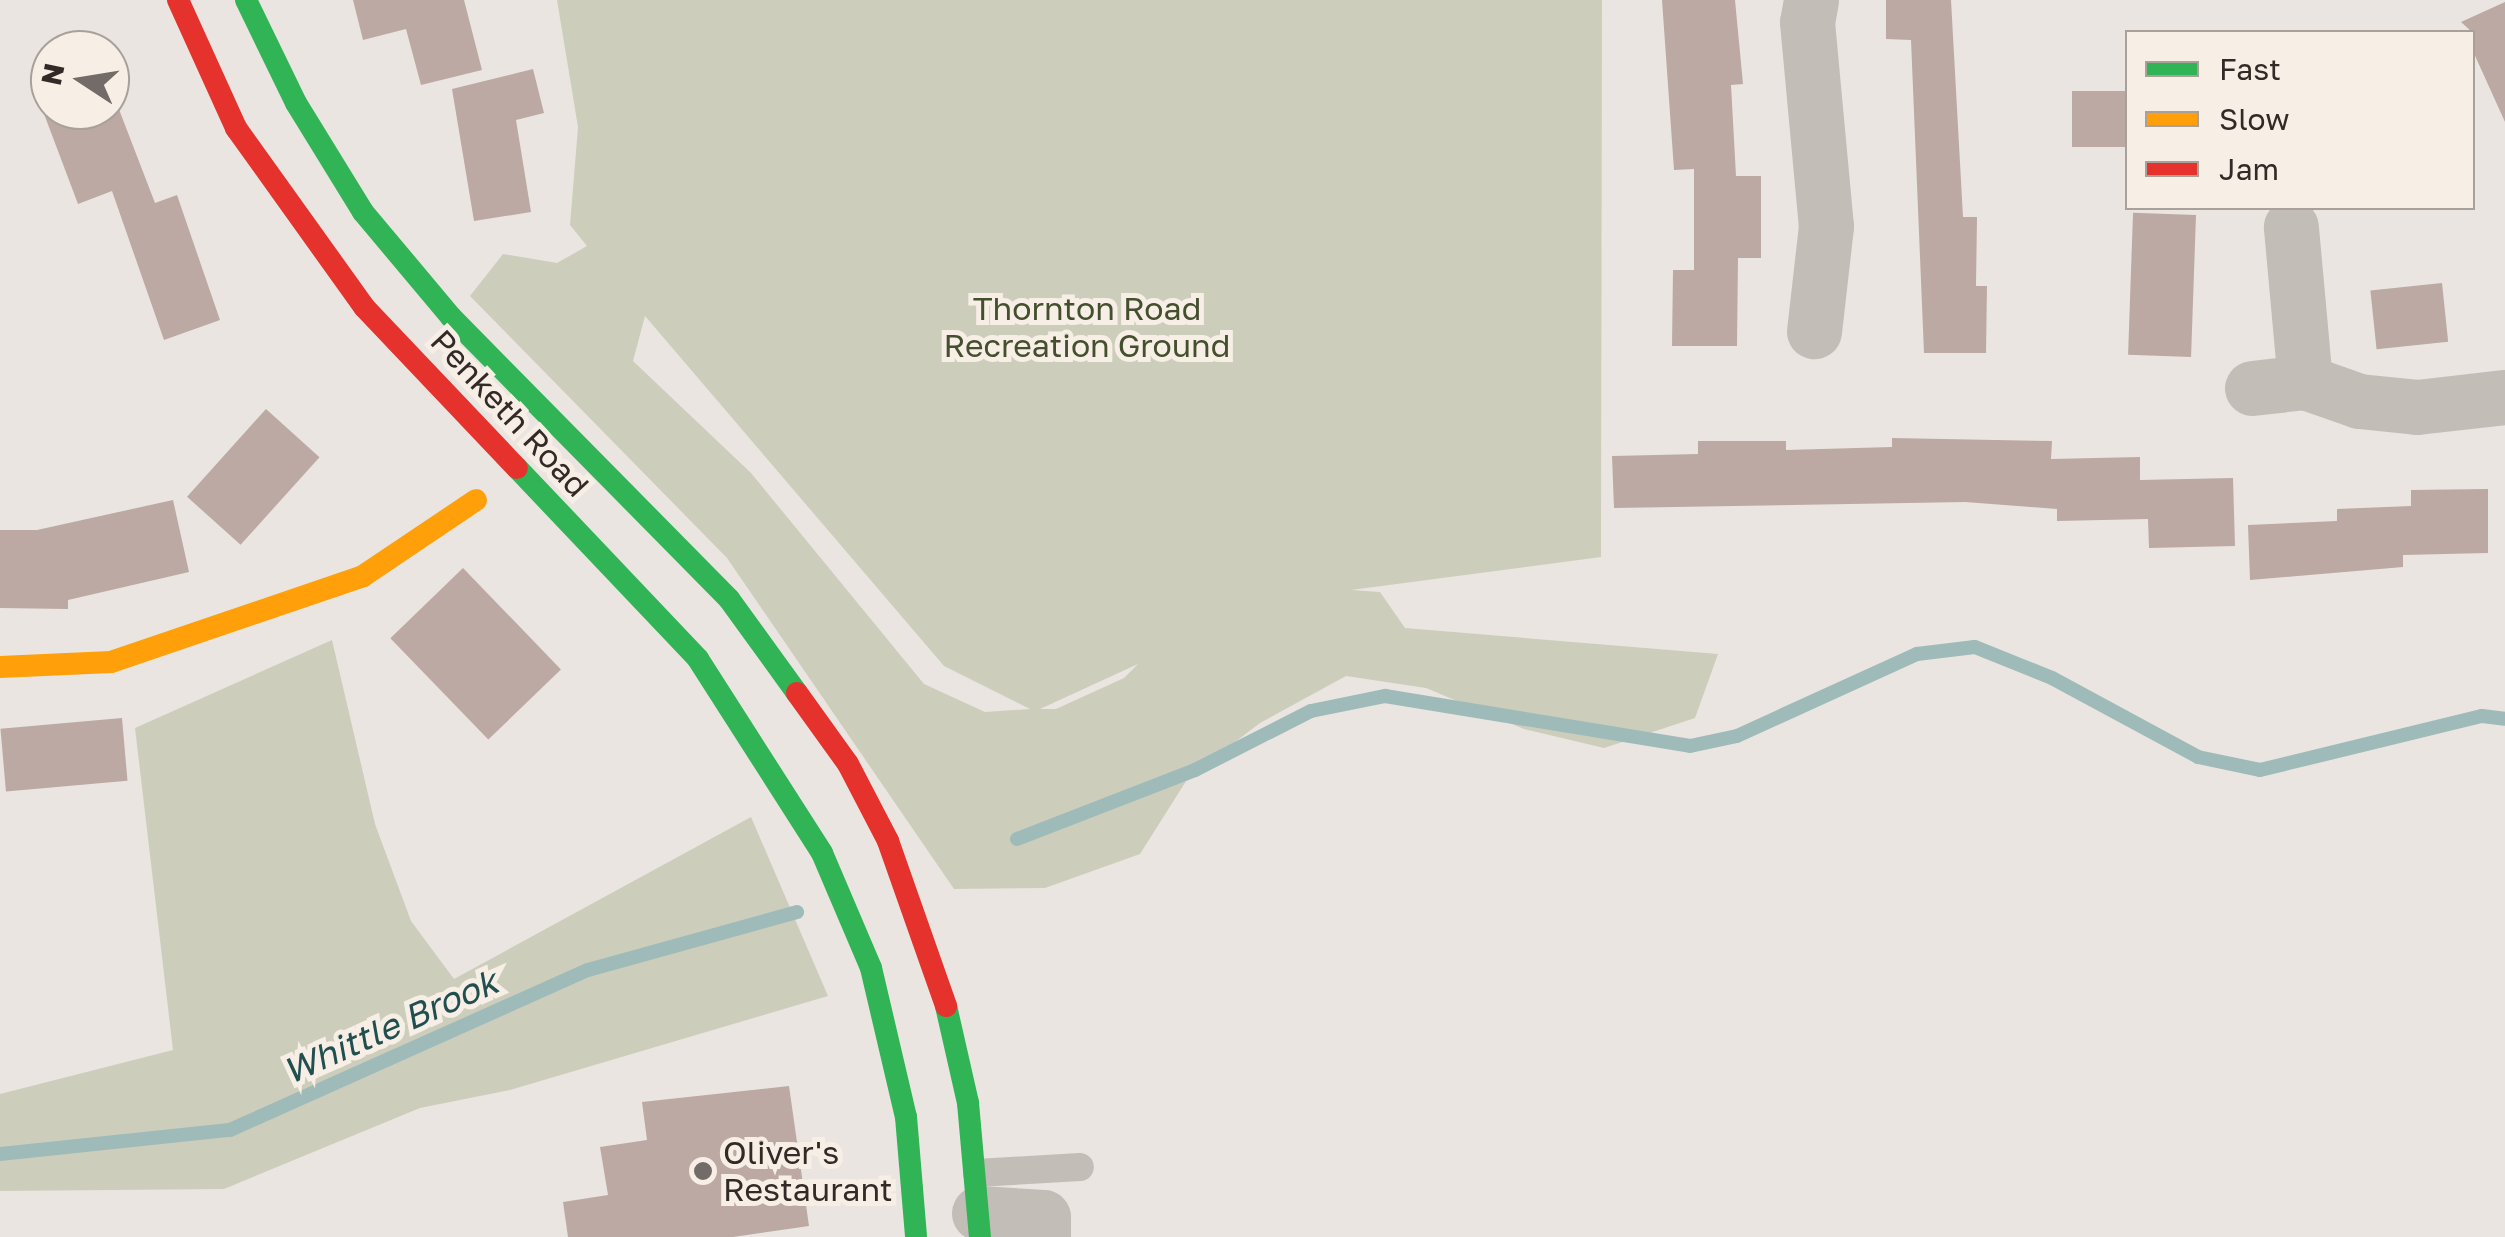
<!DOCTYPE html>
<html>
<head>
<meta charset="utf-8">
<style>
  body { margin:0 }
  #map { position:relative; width:2505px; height:1237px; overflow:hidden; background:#eae5e0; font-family:"Golos Text",sans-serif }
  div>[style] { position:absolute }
  .green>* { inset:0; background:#cccebb }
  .stream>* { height:14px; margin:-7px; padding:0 7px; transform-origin:7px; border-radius:7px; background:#9ebbb9 }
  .building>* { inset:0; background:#bca9a3; transform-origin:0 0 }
  .lane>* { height:28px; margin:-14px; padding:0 14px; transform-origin:14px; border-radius:14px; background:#c3bdb8 }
  .street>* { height:55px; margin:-27.5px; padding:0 27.5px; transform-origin:27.5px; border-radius:27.5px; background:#c3bdb8 }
  .fast>* { height:22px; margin:-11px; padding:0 11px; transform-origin:11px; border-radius:11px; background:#30b455 }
  .slow>* { height:22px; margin:-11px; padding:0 11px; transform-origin:11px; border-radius:11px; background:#ff9f0a }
  .jam>* { height:22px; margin:-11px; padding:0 11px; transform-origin:11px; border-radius:11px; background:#e5322d }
  .dots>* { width:28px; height:28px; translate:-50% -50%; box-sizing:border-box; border:5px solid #f7eee6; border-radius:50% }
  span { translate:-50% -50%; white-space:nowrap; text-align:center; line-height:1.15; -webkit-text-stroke:10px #f7eee6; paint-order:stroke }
  .park-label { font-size:32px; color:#444f2e }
  .street-label { font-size:32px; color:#332a27 }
  .poi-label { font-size:32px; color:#332a27 }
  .left { translate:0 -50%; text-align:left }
  .water-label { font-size:35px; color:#214f50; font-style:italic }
  .legend { position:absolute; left:2125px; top:30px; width:350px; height:180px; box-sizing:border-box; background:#f7eee6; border:2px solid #a9a09a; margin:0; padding:12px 18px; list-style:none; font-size:30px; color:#332a27 }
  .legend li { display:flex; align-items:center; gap:20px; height:50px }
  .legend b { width:50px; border:2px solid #a9a09a }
  .north { position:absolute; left:30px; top:30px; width:100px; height:100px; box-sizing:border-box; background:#f7eee6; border:2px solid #a9a09a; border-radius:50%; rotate:282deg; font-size:28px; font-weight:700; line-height:40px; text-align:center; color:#332a27 }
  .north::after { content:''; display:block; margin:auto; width:35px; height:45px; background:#736b68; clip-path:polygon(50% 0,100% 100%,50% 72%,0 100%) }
</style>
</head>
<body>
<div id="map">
  <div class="green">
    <i style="clip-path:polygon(evenodd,557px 0,1602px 0,1601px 557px,1351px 590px,1380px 592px,1405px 628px,1718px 654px,1695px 718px,1604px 748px,1524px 729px,1426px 688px,1346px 676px,1260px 723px,1188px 778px,1140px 854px,1045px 888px,954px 889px,727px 558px,470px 296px,503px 254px,557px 263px,587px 246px,570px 225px,578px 127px,557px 0,645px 316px,944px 666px,1030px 709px,985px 712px,924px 684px,751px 473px,633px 361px,645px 316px,557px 0,1138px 664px,1124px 678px,1056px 709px,1040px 709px,1138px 664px)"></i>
    <i style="clip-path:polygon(332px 640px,375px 824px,411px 921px,454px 979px,751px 817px,828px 996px,510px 1090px,420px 1108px,224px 1189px,0 1191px,0 1094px,173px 1050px,135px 728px)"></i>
  </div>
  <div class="stream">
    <i style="left:1017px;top:839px;width:191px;rotate:-21.2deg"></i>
    <i style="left:1195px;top:770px;width:130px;rotate:-27deg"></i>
    <i style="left:1311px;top:711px;width:76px;rotate:-11.5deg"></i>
    <i style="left:1385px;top:696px;width:309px;rotate:9.3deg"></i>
    <i style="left:1690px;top:746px;width:48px;rotate:-12deg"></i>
    <i style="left:1737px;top:736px;width:198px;rotate:-24.5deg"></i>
    <i style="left:1917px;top:654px;width:58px;rotate:-6.9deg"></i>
    <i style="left:1975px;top:647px;width:83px;rotate:21.9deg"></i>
    <i style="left:2052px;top:678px;width:166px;rotate:28.4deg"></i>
    <i style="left:2198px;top:757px;width:63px;rotate:11.8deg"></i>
    <i style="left:2260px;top:770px;width:228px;rotate:-13.7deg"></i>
    <i style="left:2482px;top:716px;width:23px;rotate:7deg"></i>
    <i style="left:0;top:1154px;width:231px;rotate:-6deg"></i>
    <i style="left:230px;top:1130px;width:392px;rotate:-24.1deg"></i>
    <i style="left:588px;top:970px;width:217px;rotate:-15.5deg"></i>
  </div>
  <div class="building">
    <i style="clip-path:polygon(353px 0,464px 0,482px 70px,421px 85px,406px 29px,363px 40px)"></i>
    <i style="clip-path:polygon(1662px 0,1735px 0,1743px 84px,1731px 85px,1736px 176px,1761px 176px,1761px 258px,1738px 258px,1737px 346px,1672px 346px,1673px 270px,1694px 270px,1694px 169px,1674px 170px)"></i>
    <i style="clip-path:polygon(1886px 0,1951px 0,1963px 217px,1977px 217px,1976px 286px,1987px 286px,1986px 353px,1924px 353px,1911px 40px,1886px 39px)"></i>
    <i style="clip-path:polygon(2505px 2px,2505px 122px,2472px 49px,2472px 32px,2461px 22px)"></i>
    <i style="clip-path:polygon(533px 69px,544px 113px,516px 120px,531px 212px,474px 221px,452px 89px)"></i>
    <i style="clip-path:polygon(110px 86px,155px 203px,177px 195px,220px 320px,164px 340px,112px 191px,78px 204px,38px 98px,50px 93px,50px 110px,110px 110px)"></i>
    <i style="left:2128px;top:91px;width:56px;height:56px;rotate:90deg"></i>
    <i style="left:2196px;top:215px;width:142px;height:63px;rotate:92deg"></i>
    <i style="left:2442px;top:283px;width:59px;height:72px;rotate:84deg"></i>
    <i style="left:266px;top:409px;width:72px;height:118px;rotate:42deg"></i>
    <i style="clip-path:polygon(1892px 438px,2052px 441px,2051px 459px,2140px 457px,2140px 480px,2233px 478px,2235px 546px,2149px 548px,2148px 519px,2057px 521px,2057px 509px,1965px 502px,1614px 508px,1612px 456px,1698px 454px,1698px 441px,1786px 441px,1786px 450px,1892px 447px)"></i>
    <i style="clip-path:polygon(2488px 489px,2488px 553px,2403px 555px,2403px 567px,2250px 580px,2248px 525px,2337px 521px,2337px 509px,2411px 506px,2411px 490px)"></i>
    <i style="clip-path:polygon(173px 500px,189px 572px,68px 600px,68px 609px,0 608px,0 530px,37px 530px)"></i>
    <i style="left:463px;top:568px;width:141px;height:101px;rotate:46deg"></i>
    <i style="left:122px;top:718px;width:63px;height:122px;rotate:85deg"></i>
    <i style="clip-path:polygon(789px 1086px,809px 1226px,733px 1237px,568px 1237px,563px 1202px,608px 1195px,600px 1147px,647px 1140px,642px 1102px)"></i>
  </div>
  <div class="lane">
    <i style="left:977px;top:1173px;width:103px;rotate:-3.3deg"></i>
  </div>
  <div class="street">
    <i style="left:1811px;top:0;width:22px;rotate:100deg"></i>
    <i style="left:1807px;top:22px;width:205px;rotate:84.7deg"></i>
    <i style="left:1826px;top:226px;width:106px;rotate:96.5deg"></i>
    <i style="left:2305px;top:382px;width:57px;rotate:19.4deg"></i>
    <i style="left:2359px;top:401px;width:58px;rotate:5.9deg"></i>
    <i style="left:2417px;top:407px;width:89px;rotate:-6.5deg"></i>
    <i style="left:2252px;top:388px;width:53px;rotate:-6.5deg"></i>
    <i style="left:2305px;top:382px;width:156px;rotate:-95.2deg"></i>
    <i style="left:979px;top:1213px;width:64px;rotate:3.6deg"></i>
    <i style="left:1043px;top:1217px;width:20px;rotate:90deg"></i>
  </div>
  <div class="fast">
    <i style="left:246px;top:0;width:114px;rotate:64.1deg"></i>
    <i style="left:296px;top:103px;width:128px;rotate:58.4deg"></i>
    <i style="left:363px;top:212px;width:137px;rotate:50deg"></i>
    <i style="left:451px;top:317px;width:396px;rotate:45.4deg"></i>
    <i style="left:729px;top:599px;width:116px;rotate:54.1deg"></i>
    <i style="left:517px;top:468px;width:263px;rotate:46.5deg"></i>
    <i style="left:698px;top:659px;width:230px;rotate:57.4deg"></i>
    <i style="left:822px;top:853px;width:125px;rotate:66.9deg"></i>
    <i style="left:871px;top:968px;width:153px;rotate:76.8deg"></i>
    <i style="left:906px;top:1117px;width:120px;rotate:85.2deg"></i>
    <i style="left:946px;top:1006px;width:99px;rotate:77.2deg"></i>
    <i style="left:968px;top:1103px;width:135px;rotate:84.9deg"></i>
  </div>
  <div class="slow">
    <i style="left:0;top:667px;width:111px;rotate:-2.6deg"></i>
    <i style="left:111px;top:662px;width:266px;rotate:-18.8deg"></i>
    <i style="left:363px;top:576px;width:136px;rotate:-33.9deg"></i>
  </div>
  <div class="jam">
    <i style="left:178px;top:0;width:141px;rotate:65.6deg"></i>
    <i style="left:236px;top:128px;width:220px;rotate:54.4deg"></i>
    <i style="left:364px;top:307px;width:222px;rotate:46.5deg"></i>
    <i style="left:797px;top:693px;width:87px;rotate:54.3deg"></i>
    <i style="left:848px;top:764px;width:87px;rotate:62.5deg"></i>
    <i style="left:888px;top:841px;width:175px;rotate:70.6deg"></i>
  </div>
  <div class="dots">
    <i style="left:703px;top:1171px;background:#736b68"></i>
  </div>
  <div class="park-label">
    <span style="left:1087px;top:327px">Thornton Road<br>Recreation Ground</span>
  </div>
  <div class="street-label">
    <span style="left:510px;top:413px;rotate:47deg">Penketh Road</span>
  </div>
  <div class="poi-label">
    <span class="left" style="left:723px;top:1171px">Oliver's<br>Restaurant</span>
  </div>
  <div class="water-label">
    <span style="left:390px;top:1026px;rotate:-24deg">Whittle Brook</span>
  </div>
  <ul class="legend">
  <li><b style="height:12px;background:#30b455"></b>Fast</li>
  <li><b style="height:12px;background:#ff9f0a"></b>Slow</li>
  <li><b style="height:12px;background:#e5322d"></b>Jam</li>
  </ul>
  <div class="north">N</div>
</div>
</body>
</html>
